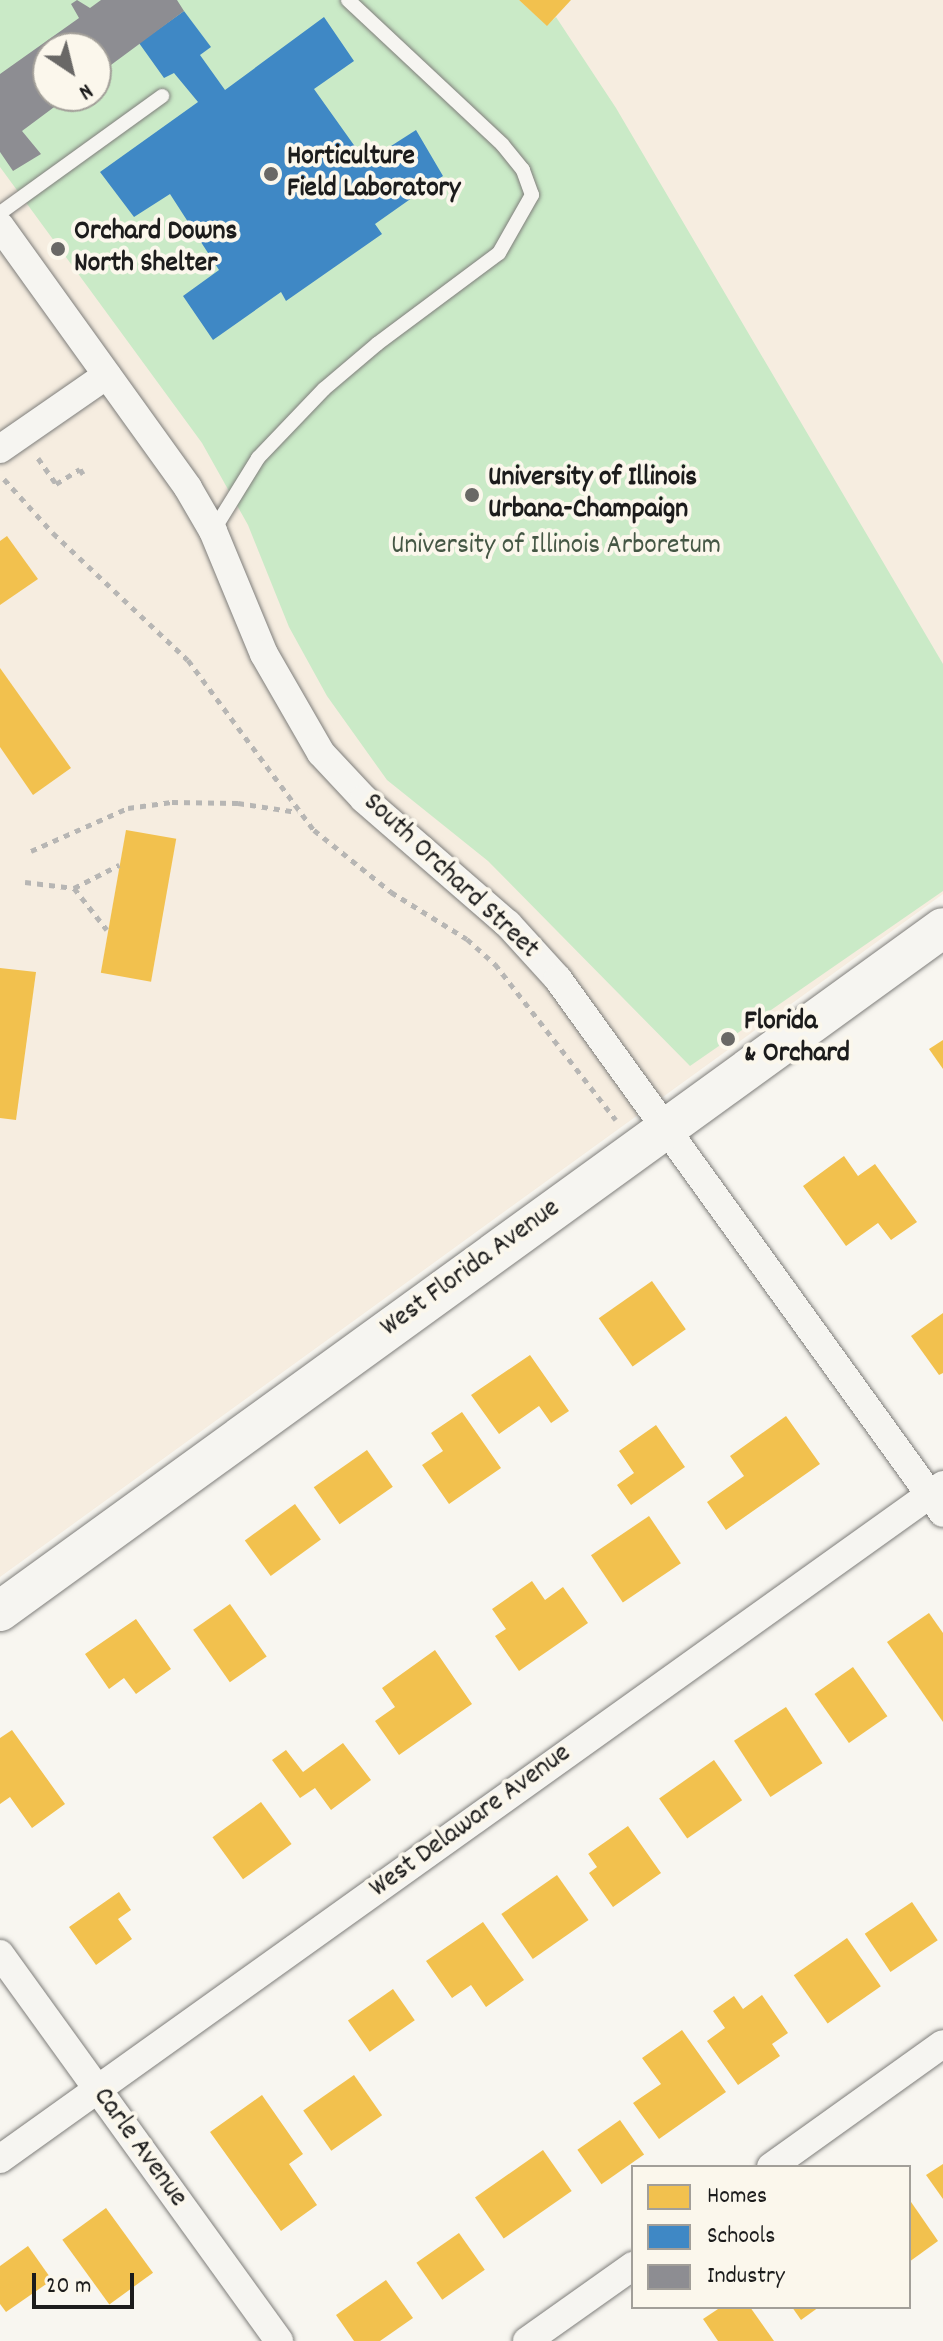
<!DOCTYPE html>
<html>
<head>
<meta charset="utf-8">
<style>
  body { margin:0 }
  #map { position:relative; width:943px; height:2341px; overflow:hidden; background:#f8f6f0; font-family:Dekko,sans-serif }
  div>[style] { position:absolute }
  .built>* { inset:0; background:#f6ede0 }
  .green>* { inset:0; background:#caeac7 }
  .homes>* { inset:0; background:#f2c14e; transform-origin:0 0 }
  .schools>* { inset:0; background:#3f88c5 }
  .industry>* { inset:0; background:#8d8d92 }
  .path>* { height:5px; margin-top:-2.5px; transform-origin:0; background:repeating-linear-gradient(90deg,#b7b6b4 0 6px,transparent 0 12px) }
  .roads { filter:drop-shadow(0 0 2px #7f7e7b) drop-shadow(0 0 2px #7f7e7b) }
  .lane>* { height:14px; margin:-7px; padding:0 7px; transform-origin:7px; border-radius:7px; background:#f6f5f1 }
  .street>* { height:28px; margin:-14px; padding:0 14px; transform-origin:14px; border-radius:14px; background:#f6f5f1 }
  .secondary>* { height:40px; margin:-20px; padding:0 20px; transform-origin:20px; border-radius:20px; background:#f6f5f1 }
  .dots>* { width:22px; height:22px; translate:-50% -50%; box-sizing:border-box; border:4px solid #fbf7ec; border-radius:50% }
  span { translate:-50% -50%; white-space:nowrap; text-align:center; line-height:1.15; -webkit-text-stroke:8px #fbf7ec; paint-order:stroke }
  .poi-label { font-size:28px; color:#1c1c1c; font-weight:700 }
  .left { translate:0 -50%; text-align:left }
  .park-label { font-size:28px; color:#455745 }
  .street-label { font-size:28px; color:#1c1c1c }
  .legend { position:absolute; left:631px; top:2165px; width:280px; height:144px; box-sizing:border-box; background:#fbf7ec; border:2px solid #a29f99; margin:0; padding:10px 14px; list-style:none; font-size:24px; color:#1c1c1c }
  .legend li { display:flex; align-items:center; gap:16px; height:40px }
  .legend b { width:40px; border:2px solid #a29f99 }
  .north { position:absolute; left:32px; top:32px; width:80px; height:80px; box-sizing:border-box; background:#fbf7ec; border:2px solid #a29f99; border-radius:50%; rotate:145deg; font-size:22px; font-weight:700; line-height:32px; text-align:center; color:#1c1c1c }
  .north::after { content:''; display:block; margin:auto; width:28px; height:36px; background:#696866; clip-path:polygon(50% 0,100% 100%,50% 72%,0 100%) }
  .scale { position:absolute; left:32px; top:2273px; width:102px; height:36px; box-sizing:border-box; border:4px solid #1c1c1c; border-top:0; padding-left:10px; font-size:24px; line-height:28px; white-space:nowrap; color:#1c1c1c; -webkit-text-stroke:6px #fbf7ec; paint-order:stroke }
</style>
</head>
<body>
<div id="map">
  <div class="built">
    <i style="clip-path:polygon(evenodd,0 0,943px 0,943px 894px,0 1577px,0 0,48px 48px,96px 48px,96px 96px,48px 96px,48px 48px)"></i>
  </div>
  <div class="green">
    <i style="clip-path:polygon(evenodd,0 0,519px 0,547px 25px,556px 17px,616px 108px,943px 664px,943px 891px,690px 1066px,488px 861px,387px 780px,327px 696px,289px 627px,248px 525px,202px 443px,0 167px,0 0,48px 48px,96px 48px,96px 96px,48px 96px,48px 48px)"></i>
  </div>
  <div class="homes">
    <i style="clip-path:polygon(519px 0,571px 0,547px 26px)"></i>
    <i style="clip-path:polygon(7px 536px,38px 579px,0 605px,0 541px)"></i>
    <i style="clip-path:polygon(0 668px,71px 768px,33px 795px,0 747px)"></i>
    <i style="left:126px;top:830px;width:51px;height:145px;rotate:10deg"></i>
    <i style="clip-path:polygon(0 968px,36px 972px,16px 1120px,0 1118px)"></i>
    <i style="clip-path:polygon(943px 1040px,943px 1069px,929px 1049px)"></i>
    <i style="clip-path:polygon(844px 1156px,858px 1176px,875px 1164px,917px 1222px,891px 1240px,878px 1223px,846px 1246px,803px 1186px)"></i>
    <i style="left:652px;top:1281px;width:59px;height:65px;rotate:55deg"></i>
    <i style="clip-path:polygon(943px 1313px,943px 1373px,939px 1375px,911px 1336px)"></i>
    <i style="clip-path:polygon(530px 1355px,569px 1411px,551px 1423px,539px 1406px,499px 1434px,471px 1395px)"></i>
    <i style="clip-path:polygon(462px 1412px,501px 1468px,449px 1504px,422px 1465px,443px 1451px,431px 1433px)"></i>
    <i style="clip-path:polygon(786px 1416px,820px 1464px,726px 1530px,707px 1502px,744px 1476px,730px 1456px)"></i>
    <i style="clip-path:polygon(656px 1425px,685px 1467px,631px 1505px,617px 1485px,634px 1473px,619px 1451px)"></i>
    <i style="left:367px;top:1450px;width:45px;height:65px;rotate:55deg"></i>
    <i style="left:295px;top:1504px;width:44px;height:62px;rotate:54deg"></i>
    <i style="left:649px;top:1516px;width:57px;height:70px;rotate:56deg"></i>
    <i style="clip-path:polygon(532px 1581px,545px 1600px,563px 1587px,588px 1623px,519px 1671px,495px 1636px,506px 1629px,492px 1609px)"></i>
    <i style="left:230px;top:1604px;width:64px;height:45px;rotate:55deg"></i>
    <i style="clip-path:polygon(929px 1613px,943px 1633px,943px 1722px,887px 1642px)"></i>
    <i style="clip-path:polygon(136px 1619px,171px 1669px,136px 1694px,124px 1678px,109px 1689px,85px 1654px)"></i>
    <i style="clip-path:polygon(435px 1650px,472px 1704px,399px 1755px,375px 1721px,395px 1707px,382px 1688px)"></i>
    <i style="left:853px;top:1667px;width:60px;height:47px;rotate:55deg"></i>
    <i style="left:786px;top:1707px;width:67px;height:62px;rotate:57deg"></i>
    <i style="clip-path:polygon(12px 1730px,65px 1804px,32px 1828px,10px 1797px,0 1804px,0 1738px)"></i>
    <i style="clip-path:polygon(343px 1743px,371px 1780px,331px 1810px,315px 1788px,300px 1798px,272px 1760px,286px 1750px,303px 1772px)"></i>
    <i style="left:714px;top:1760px;width:49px;height:67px;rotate:55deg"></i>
    <i style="left:261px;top:1802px;width:52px;height:60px;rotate:54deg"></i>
    <i style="clip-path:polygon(628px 1826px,661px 1873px,613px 1907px,589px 1873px,597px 1867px,588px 1854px)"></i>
    <i style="left:557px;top:1875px;width:55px;height:68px;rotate:55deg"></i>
    <i style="clip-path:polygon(119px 1892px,131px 1910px,118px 1919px,132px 1939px,96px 1965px,69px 1927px)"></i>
    <i style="left:912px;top:1902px;width:46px;height:57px;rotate:56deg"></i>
    <i style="clip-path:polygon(483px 1922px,524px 1980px,486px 2007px,471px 1985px,452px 1998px,426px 1961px)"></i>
    <i style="left:847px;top:1938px;width:59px;height:65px;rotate:55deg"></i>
    <i style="left:393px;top:1989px;width:38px;height:55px;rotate:55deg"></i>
    <i style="clip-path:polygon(762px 1995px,788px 2033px,772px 2044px,780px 2056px,738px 2085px,707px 2041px,725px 2028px,713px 2011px,734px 1996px,743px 2009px)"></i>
    <i style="clip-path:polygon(682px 2030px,726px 2092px,659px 2139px,633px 2103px,661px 2084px,642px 2058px)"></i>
    <i style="left:354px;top:2075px;width:49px;height:62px;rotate:55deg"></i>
    <i style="clip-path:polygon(262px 2095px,303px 2154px,289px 2164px,317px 2205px,281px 2231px,210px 2132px)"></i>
    <i style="left:620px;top:2120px;width:42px;height:52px;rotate:55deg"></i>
    <i style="left:543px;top:2150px;width:50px;height:83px;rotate:55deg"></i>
    <i style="clip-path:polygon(943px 2164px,943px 2199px,926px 2175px)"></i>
    <i style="clip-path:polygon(909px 2199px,938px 2241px,909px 2262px)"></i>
    <i style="left:106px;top:2208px;width:80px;height:54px;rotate:54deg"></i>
    <i style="left:459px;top:2233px;width:45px;height:52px;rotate:55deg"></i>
    <i style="clip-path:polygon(28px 2246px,52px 2280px,6px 2312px,0 2304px,0 2266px)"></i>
    <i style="clip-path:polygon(386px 2280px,413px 2318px,380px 2341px,354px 2341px,336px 2315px)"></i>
    <i style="clip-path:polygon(721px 2307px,750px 2307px,774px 2341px,718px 2341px,703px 2319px)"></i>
    <i style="clip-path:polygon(792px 2307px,819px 2307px,801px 2320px)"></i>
  </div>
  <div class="schools">
    <i style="clip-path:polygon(184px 11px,211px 47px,200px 55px,225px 90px,324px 17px,354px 61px,314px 89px,366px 162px,416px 130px,443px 176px,375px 224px,382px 234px,286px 301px,281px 292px,213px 340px,183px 296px,219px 270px,170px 194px,134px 217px,100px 172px,198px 102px,174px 73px,164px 78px,139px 43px)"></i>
  </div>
  <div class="industry">
    <i style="clip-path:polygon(77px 0,90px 8px,101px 0,177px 0,184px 11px,96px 76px,96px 48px,48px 48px,48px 96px,69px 96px,22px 131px,41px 154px,13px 171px,0 152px,0 74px,79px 18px,71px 4px)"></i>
  </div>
  <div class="path">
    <i style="left:38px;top:458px;width:32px;rotate:55deg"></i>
    <i style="left:56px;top:484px;width:28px;rotate:-32deg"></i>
    <i style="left:80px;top:469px;width:6px;rotate:59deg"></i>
    <i style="left:4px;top:479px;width:73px;rotate:47.8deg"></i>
    <i style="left:53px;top:533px;width:185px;rotate:43.3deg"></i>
    <i style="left:188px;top:660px;width:212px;rotate:53.5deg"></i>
    <i style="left:314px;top:830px;width:99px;rotate:38.8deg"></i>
    <i style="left:391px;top:892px;width:89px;rotate:31.7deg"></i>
    <i style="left:467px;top:939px;width:38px;rotate:42deg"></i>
    <i style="left:495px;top:964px;width:197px;rotate:52.2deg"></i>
    <i style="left:31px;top:851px;width:106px;rotate:-23.9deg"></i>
    <i style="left:128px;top:808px;width:44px;rotate:-7.8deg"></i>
    <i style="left:172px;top:802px;width:66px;rotate:0.9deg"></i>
    <i style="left:238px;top:803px;width:60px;rotate:8.7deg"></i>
    <i style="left:25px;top:882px;width:49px;rotate:7deg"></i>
    <i style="left:74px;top:888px;width:53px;rotate:51.8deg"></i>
    <i style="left:74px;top:888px;width:51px;rotate:-27.1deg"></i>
  </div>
  <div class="roads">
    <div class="lane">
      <i style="left:0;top:213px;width:200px;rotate:-35.8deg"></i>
      <i style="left:213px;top:531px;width:86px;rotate:-58.3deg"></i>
      <i style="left:258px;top:458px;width:95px;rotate:-46.3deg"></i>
      <i style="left:324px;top:389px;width:70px;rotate:-40.3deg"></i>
      <i style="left:377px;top:344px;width:152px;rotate:-36.7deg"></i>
      <i style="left:499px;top:253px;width:67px;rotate:-60.4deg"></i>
      <i style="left:532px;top:195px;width:27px;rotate:-110deg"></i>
      <i style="left:523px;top:170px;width:33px;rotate:-129deg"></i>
      <i style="left:502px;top:144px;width:211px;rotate:-136.9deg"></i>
    </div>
    <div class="street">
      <i style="left:0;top:226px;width:322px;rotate:54.3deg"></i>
      <i style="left:188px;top:488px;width:50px;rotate:59.8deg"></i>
      <i style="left:213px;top:531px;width:133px;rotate:67.5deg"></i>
      <i style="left:264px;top:654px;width:114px;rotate:60.1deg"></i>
      <i style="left:321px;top:753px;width:63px;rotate:46.9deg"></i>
      <i style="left:364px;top:799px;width:191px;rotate:41deg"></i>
      <i style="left:508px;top:924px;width:74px;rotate:47.7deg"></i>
      <i style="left:558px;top:979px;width:658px;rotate:54.21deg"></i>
      <i style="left:0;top:449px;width:130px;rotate:-34.7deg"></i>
      <i style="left:0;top:1954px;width:477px;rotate:54.2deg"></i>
      <i style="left:0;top:2159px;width:1159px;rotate:-35.55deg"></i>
      <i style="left:771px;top:2167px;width:211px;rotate:-35.6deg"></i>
      <i style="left:527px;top:2341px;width:130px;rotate:-35.3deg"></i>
    </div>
    <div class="secondary">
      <i style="left:0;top:1611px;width:1164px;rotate:-35.92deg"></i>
    </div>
  </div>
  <div class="dots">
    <i style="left:271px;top:174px;background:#696866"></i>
    <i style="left:58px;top:249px;background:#696866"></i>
    <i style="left:472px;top:495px;background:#696866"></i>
    <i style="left:728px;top:1039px;background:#696866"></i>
  </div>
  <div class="poi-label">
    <span class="left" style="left:287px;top:174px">Horticulture<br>Field Laboratory</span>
    <span class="left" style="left:74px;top:249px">Orchard Downs<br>North Shelter</span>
    <span class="left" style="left:488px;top:495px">University of Illinois<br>Urbana-Champaign</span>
    <span class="left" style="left:744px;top:1039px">Florida<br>&amp; Orchard</span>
  </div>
  <div class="park-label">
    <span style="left:556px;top:547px">University of Illinois Arboretum</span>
  </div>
  <div class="street-label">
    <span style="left:450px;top:877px;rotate:43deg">South Orchard Street</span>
    <span style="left:471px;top:1269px;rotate:-36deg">West Florida Avenue</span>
    <span style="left:471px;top:1822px;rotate:-36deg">West Delaware Avenue</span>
    <span style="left:139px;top:2148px;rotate:54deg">Carle Avenue</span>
  </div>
  <ul class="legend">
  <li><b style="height:22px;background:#f2c14e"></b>Homes</li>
  <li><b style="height:22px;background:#3f88c5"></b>Schools</li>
  <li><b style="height:22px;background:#8d8d92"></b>Industry</li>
  </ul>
  <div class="north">N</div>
  <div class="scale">20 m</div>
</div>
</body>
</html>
